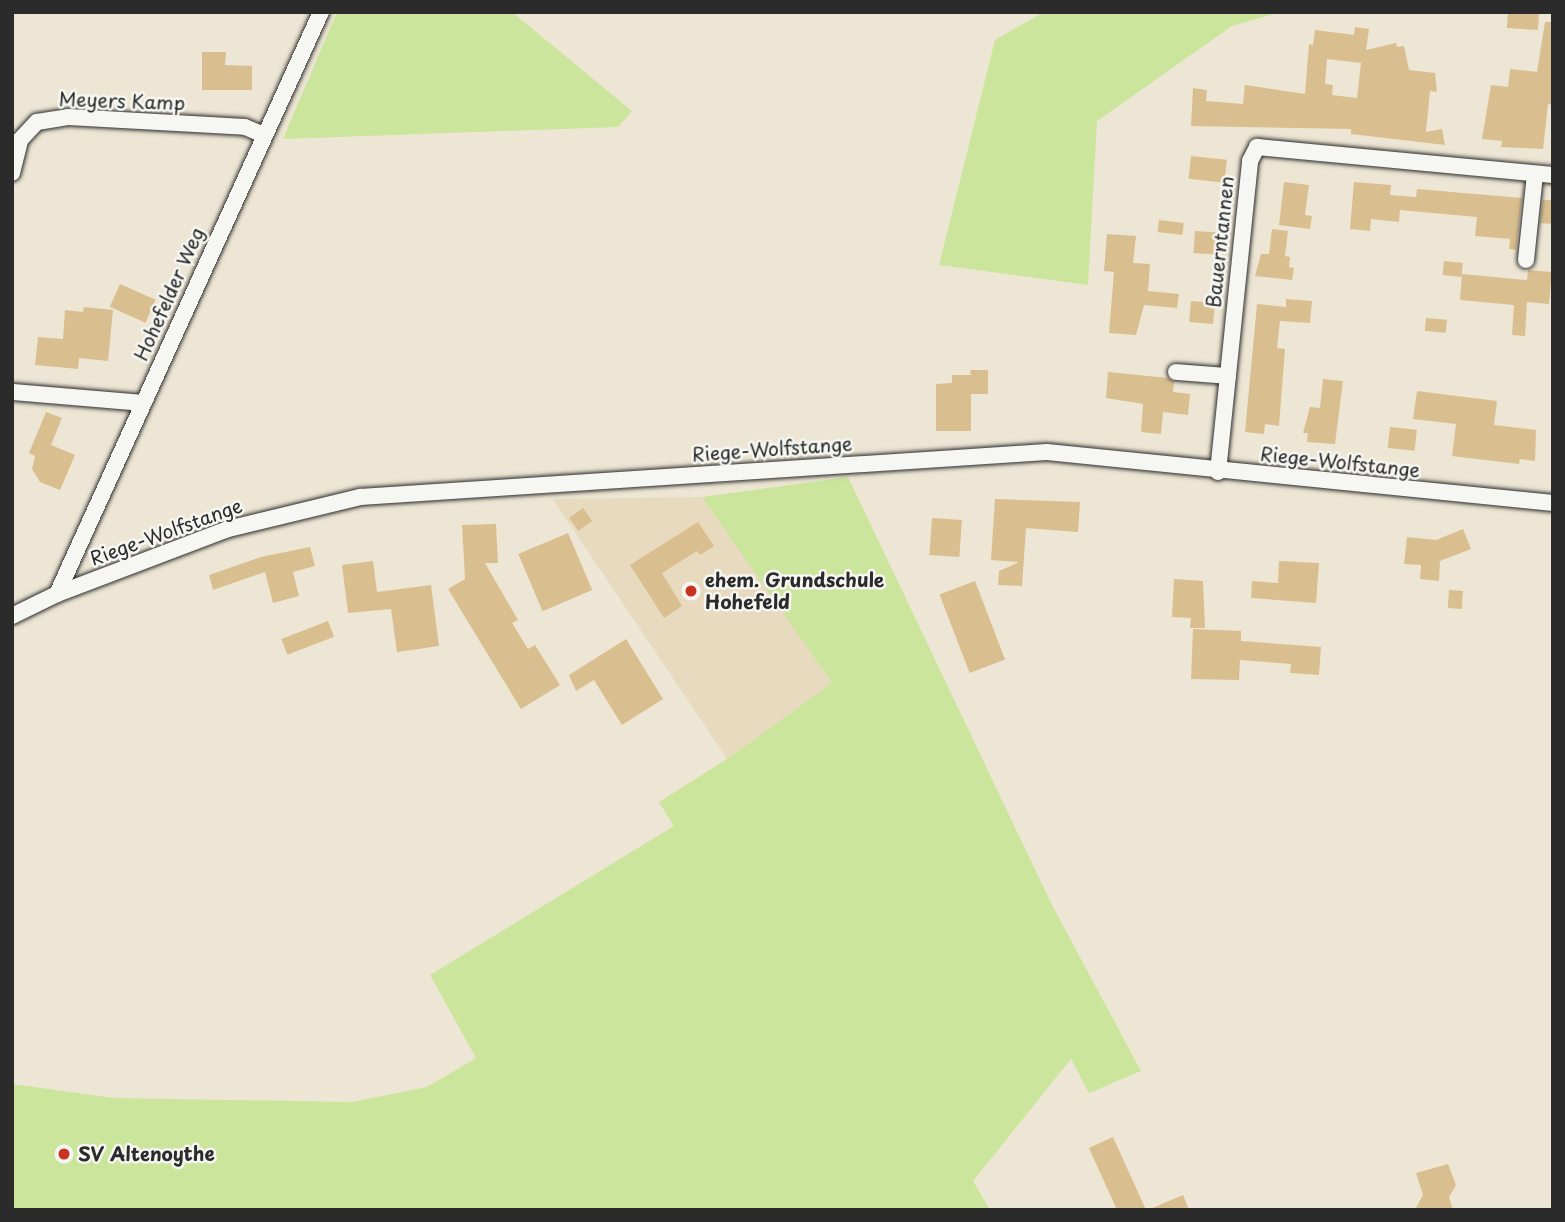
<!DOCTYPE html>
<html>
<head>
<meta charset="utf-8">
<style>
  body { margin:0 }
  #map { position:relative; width:1565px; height:1222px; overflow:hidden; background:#ede6d4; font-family:"Playpen Sans",sans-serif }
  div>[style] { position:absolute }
  .built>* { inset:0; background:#e7dabf }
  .green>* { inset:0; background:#cce59c }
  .building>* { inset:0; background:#d9bf8f; transform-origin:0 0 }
  .roads { filter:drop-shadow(0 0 2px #2b2b2b) drop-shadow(0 0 2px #2b2b2b) }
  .minor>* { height:16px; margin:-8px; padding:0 8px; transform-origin:8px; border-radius:8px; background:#f6f6f2 }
  .dots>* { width:19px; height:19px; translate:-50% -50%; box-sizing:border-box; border:4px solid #f6f6f2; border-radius:50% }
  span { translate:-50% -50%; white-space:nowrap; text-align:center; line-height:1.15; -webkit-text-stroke:5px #f6f6f2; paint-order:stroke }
  .street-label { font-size:19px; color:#2b2b2b }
  .poi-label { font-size:19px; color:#2b2b2b; font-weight:700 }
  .left { translate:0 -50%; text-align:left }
  .frame { position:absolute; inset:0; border:14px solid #2b2b2b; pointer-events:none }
</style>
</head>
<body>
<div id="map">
  <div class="built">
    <i style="clip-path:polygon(702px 497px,832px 683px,727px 759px,553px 499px)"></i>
  </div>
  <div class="green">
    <i style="clip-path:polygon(337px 12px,512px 12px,632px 111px,618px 127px,283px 139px)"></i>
    <i style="clip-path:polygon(1044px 12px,1281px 12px,1232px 26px,1097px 121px,1088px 285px,939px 265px,995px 40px)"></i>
    <i style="clip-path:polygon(848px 477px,1052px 905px,1141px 1071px,1089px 1093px,1071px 1059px,973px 1181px,990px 1210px,12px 1210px,12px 1084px,114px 1098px,352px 1102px,427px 1087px,476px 1058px,430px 975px,674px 826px,659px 802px,727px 759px,832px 683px,702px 497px)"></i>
  </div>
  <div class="building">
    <i style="left:1508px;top:12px;width:31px;height:16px;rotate:4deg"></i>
    <i style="clip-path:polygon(1545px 22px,1553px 22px,1553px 105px,1548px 104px,1543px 149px,1501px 147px,1502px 141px,1482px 139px,1491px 85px,1508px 87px,1510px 69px,1537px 72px)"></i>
    <i style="clip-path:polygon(evenodd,1355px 27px,1369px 29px,1366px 50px,1396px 43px,1397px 47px,1404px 46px,1409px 70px,1435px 73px,1437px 92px,1430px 91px,1426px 132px,1442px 129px,1445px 145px,1351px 134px,1351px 129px,1191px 126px,1193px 88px,1207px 90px,1206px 101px,1243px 104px,1245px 85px,1305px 94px,1309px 44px,1313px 45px,1315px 30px,1354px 35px,1355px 27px,1327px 59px,1361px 63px,1357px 98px,1332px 95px,1333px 85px,1325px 84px,1327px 59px)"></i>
    <i style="clip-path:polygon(202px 52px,226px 52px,225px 65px,252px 66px,252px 90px,202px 90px)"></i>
    <i style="left:1191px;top:156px;width:36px;height:23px;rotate:6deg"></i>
    <i style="clip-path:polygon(1284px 182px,1309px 185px,1305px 215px,1312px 216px,1310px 229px,1279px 225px)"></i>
    <i style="clip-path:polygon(1354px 182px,1391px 185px,1390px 195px,1416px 197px,1417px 189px,1522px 198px,1516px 250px,1509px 249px,1510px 239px,1475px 236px,1477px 217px,1400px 210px,1399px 222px,1371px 219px,1370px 231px,1350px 229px)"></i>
    <i style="clip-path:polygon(1543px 200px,1553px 200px,1553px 224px,1540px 223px)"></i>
    <i style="left:1159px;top:220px;width:25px;height:12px;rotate:7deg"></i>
    <i style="clip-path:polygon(1272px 229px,1288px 231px,1285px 256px,1290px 257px,1289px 267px,1294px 268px,1292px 280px,1255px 276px,1261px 254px,1269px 254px)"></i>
    <i style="left:1195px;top:231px;width:26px;height:22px;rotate:4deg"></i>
    <i style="clip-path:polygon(1107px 234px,1136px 236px,1133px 263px,1150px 264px,1148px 291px,1179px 294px,1177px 308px,1144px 305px,1136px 335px,1109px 333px,1114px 272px,1104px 271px)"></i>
    <i style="left:1444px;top:261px;width:19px;height:14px;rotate:6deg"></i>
    <i style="clip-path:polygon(1528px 270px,1552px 272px,1549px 304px,1527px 302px,1525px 336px,1512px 335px,1514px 305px,1460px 300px,1462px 274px,1527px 280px)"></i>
    <i style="left:120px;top:284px;width:39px;height:25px;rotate:24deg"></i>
    <i style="clip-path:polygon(1286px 299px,1312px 301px,1310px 323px,1280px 321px,1277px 348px,1285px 349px,1279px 426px,1265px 424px,1264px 434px,1245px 432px,1257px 304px,1286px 307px)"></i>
    <i style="left:1191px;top:301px;width:24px;height:21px;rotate:5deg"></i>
    <i style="clip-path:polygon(84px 307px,113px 310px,108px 361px,79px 358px,78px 369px,35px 365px,38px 337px,63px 339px,65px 310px,83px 312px)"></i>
    <i style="left:1426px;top:318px;width:21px;height:13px;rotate:5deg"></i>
    <i style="clip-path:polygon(970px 370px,988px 370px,988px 394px,971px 394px,971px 431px,936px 431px,936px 384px,952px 383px,952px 375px,971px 375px)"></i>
    <i style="clip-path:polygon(1108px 372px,1168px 378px,1174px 382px,1173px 392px,1190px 394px,1188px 415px,1163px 412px,1161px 434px,1141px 432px,1143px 404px,1106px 398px)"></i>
    <i style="clip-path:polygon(1323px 379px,1343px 381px,1335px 444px,1307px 442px,1308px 433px,1303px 433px,1310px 407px,1320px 408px)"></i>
    <i style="clip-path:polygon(1417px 391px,1497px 401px,1494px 425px,1536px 430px,1535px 461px,1520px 459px,1519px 464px,1452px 456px,1456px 424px,1413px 419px)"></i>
    <i style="clip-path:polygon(46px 412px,62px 418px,51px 445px,75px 455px,60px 490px,40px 482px,32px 469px,35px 456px,29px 453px)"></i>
    <i style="left:1390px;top:427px;width:27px;height:21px;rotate:6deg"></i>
    <i style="clip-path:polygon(995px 499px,1080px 502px,1078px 532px,1026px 528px,1022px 586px,998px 585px,999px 571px,1019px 562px,991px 560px)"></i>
    <i style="left:583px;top:508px;width:16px;height:17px;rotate:55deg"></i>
    <i style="left:932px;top:518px;width:30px;height:37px;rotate:4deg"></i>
    <i style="clip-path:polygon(698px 522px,714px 546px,700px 555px,697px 551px,662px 573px,682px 606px,664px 618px,630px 565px)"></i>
    <i style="clip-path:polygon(496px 524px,498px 563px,485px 563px,518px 620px,512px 623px,528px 649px,535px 645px,560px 685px,521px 709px,448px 589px,465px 579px,462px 525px)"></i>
    <i style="clip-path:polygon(1463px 529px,1471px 549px,1440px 561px,1439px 581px,1420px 579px,1421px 565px,1404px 564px,1407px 537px,1436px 540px)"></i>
    <i style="left:568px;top:533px;width:62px;height:54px;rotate:67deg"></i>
    <i style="clip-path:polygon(310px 547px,315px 566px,293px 572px,299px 596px,273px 603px,265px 572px,213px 590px,209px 575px,261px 557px)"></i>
    <i style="clip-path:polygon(373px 561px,377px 592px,431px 585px,439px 646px,397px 652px,391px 609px,348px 613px,342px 565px)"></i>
    <i style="clip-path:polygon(1279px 561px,1319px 563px,1316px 603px,1251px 598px,1252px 581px,1278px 583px)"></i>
    <i style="clip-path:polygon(1174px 579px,1203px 581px,1205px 628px,1190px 628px,1191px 618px,1172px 617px)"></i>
    <i style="left:975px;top:581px;width:84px;height:38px;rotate:69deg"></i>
    <i style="left:1449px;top:590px;width:14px;height:18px;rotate:4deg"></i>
    <i style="left:328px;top:621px;width:17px;height:50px;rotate:69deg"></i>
    <i style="clip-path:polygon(1193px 629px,1241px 631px,1241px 641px,1321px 647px,1319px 675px,1290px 673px,1291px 664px,1240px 660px,1239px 680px,1191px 679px)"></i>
    <i style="clip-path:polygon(626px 639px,663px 699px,622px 725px,594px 680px,576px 691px,569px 675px)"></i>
    <i style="clip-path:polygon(1113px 1137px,1146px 1210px,1117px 1210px,1089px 1148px)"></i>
    <i style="clip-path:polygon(1448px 1164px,1456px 1185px,1449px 1197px,1453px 1210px,1415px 1210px,1423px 1195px,1416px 1173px)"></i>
    <i style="clip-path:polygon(1183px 1195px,1189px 1210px,1148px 1210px)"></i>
  </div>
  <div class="roads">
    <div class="minor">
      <i style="left:12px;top:173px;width:34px;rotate:-76deg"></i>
      <i style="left:20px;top:140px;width:25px;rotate:-47deg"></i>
      <i style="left:37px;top:122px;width:31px;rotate:-9deg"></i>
      <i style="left:68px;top:117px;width:177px;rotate:3.2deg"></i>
      <i style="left:245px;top:127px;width:21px;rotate:23deg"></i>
      <i style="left:1526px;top:260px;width:86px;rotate:-84deg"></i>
      <i style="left:1176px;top:372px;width:52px;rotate:4.4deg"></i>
      <i style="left:12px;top:392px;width:130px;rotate:4.8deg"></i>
      <i style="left:1218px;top:472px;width:313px;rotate:-84.1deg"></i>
      <i style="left:1250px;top:161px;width:16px;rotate:-63deg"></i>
      <i style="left:1257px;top:147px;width:297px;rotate:5.4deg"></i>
      <i style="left:57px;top:594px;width:639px;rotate:-65.6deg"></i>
      <i style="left:12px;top:616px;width:50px;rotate:-26.1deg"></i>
      <i style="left:57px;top:594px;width:183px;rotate:-20.8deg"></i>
      <i style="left:228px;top:529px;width:136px;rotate:-13.6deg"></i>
      <i style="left:360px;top:497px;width:688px;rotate:-3.75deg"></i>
      <i style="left:1047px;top:452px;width:509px;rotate:5.76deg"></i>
    </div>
  </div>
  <div class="dots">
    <i style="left:691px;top:591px;background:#c8321e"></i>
    <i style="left:64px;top:1154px;background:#c8321e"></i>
  </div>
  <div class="street-label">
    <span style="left:122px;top:101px;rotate:2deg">Meyers Kamp</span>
    <span style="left:1220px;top:242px;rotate:-84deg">Bauerntannen</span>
    <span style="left:169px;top:294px;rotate:-66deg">Hohefelder Weg</span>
    <span style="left:772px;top:449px;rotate:-4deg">Riege-Wolfstange</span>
    <span style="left:1340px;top:462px;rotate:6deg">Riege-Wolfstange</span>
    <span style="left:166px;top:532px;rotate:-20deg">Riege-Wolfstange</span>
  </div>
  <div class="poi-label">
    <span class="left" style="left:705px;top:591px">ehem. Grundschule<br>Hohefeld</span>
    <span class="left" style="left:78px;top:1154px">SV Altenoythe</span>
  </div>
  <div class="frame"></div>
</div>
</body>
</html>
